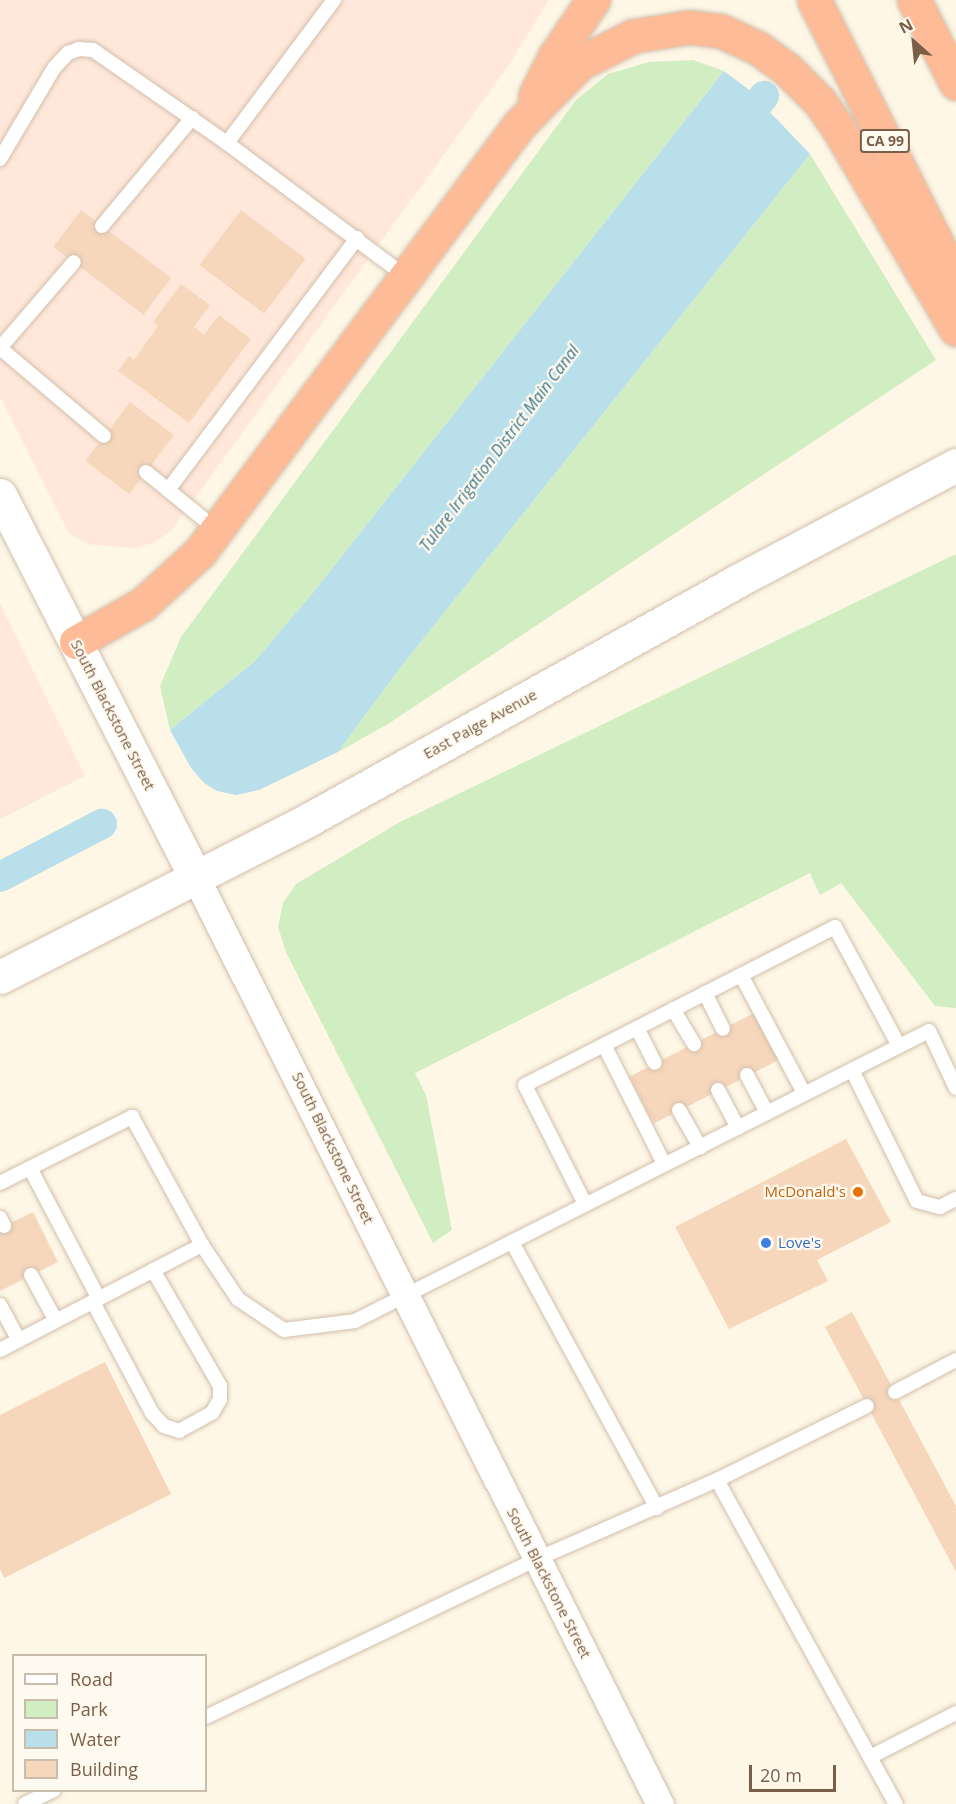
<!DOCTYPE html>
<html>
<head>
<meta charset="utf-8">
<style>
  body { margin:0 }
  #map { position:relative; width:956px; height:1804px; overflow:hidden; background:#fef7e6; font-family:"Open Sans",sans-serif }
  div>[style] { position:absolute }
  .commercial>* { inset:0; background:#ffe8da }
  .green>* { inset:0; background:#d1eec3 }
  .water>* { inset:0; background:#b9dfea }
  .canal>* { height:30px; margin:-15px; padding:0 15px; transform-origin:15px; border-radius:15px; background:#b9dfea }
  .building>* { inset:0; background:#f6d7bc; transform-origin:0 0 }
  .roads { filter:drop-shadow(0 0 2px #d2bfab) drop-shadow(0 0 2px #d2bfab) }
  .lane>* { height:14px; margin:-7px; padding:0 7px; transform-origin:7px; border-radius:7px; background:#fff }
  .street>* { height:27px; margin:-13.5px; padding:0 13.5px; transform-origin:13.5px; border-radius:13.5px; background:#fff }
  .secondary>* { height:33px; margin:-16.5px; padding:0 16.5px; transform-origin:16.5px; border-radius:16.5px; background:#fff }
  .highway>* { height:33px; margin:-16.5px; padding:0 16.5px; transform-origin:16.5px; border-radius:16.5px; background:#fdbb98 }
  .dots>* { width:16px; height:16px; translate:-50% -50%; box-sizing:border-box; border:3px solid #fffaef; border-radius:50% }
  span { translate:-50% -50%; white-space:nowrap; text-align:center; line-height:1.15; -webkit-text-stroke:4.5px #fffaef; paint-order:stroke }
  .shield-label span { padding:2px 4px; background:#fffaef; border:2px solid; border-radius:4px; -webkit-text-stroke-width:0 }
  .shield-label { font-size:14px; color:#7b5e48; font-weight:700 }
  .street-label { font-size:15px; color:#7b5e48 }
  .food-label { font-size:15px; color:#c56008 }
  .right { translate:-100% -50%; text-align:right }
  .shop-label { font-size:15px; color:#366cbe }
  .left { translate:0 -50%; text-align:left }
  .water-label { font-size:16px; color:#3c7688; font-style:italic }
  .legend { position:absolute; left:12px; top:1654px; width:195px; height:138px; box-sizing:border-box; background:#fffaef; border:2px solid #cabcac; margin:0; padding:8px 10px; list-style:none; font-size:18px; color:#7b5e48 }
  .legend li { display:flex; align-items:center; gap:12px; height:30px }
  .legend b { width:30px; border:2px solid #cabcac }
  .north { position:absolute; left:884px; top:12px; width:60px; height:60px; -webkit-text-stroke:4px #fffaef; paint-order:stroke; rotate:333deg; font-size:16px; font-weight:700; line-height:24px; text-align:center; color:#7b5e48 }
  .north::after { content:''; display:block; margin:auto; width:21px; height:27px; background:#7b5e48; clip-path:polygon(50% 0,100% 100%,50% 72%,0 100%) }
  .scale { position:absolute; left:749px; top:1765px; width:87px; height:27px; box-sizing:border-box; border:3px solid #7b5e48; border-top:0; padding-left:8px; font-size:18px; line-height:21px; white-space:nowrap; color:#7b5e48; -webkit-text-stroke:4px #fffaef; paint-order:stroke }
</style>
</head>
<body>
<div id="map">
  <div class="commercial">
    <i style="clip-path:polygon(0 0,549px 0,508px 66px,171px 531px,153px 543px,134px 548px,87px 544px,69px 533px,0 397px)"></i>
    <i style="clip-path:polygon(0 604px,85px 776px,0 819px)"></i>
  </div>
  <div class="green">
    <i style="clip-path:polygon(693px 60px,724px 71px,312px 594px,254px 662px,170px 730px,160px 686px,181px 637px,576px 100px,608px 74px,649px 62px)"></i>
    <i style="clip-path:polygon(810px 154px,936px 360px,388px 724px,338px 752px,400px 668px)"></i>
    <i style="clip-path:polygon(956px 554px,956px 1008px,935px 1006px,841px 883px,820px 895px,810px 873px,415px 1073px,426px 1095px,452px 1230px,433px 1243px,286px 952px,278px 927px,283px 903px,296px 884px,400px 822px)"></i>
  </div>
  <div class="water">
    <i style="clip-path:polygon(724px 71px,748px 89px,810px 154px,400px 668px,338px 752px,259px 790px,236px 795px,217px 791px,204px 783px,191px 768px,170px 730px,254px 662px,312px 594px)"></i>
  </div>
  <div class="canal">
    <i style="left:735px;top:134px;width:48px;rotate:-52.7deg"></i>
    <i style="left:0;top:877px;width:115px;rotate:-27.5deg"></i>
  </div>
  <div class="building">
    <i style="left:81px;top:210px;width:113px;height:46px;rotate:37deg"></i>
    <i style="left:241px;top:210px;width:81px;height:69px;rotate:37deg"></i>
    <i style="clip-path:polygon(181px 284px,210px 305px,194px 327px,204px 335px,219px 315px,251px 339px,189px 423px,118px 371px,129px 356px,134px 360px,158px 326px,153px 322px)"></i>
    <i style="left:130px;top:402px;width:55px;height:74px;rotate:37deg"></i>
    <i style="left:756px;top:1012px;width:53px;height:142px;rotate:63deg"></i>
    <i style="clip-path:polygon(846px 1139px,891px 1222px,817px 1260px,828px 1281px,729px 1329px,675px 1227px)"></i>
    <i style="clip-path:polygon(33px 1212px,58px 1262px,0 1291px,0 1228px)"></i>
    <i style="clip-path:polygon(852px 1312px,956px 1506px,956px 1572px,825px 1327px)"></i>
    <i style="clip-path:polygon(105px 1362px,171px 1494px,4px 1578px,0 1569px,0 1415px)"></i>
  </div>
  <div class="roads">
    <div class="lane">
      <i style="left:227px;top:143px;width:179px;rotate:-53.2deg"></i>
      <i style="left:0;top:159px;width:106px;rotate:-59.3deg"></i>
      <i style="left:54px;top:68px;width:21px;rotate:-47deg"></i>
      <i style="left:68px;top:53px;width:12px;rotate:-20deg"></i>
      <i style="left:79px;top:49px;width:14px;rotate:4deg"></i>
      <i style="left:93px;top:50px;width:163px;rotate:34.8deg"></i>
      <i style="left:227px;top:143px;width:224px;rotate:36.7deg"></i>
      <i style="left:102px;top:226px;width:141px;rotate:-50.2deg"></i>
      <i style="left:0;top:348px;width:136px;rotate:40.2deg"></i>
      <i style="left:0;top:348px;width:113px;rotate:-49.3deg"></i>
      <i style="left:146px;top:472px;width:28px;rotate:39deg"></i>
      <i style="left:217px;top:530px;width:63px;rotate:-140.8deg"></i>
      <i style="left:168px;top:490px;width:315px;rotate:-53.1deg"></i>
      <i style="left:741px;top:975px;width:134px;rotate:61.9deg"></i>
      <i style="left:705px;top:993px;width:40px;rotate:63.4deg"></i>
      <i style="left:673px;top:1009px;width:41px;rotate:59deg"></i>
      <i style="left:637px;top:1028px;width:39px;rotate:63deg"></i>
      <i style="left:604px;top:1045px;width:133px;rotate:63.2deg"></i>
      <i style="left:852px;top:1070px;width:146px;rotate:63.6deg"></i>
      <i style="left:917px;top:1201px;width:24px;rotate:15deg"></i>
      <i style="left:940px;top:1207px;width:18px;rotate:-27deg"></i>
      <i style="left:747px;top:1075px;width:43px;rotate:62.2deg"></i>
      <i style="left:718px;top:1090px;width:43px;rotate:62.2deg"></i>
      <i style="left:679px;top:1110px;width:43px;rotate:60.4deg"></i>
      <i style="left:30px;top:1168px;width:148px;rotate:62.2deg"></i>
      <i style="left:0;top:1183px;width:148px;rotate:-26.6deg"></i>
      <i style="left:132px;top:1117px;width:146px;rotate:61.3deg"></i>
      <i style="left:202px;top:1245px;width:65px;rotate:56.3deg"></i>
      <i style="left:238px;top:1299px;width:55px;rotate:34deg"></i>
      <i style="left:284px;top:1330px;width:72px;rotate:-7.2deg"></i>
      <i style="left:355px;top:1321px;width:643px;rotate:-26.8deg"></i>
      <i style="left:929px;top:1031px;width:63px;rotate:64.7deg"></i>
      <i style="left:585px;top:1204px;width:133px;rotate:-116.8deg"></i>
      <i style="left:525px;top:1085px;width:348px;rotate:-27deg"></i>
      <i style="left:835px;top:927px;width:135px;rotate:61.7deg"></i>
      <i style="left:0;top:1218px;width:9px;rotate:63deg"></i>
      <i style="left:512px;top:1242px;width:303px;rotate:61.4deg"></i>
      <i style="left:31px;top:1275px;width:52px;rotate:61.5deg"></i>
      <i style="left:93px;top:1302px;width:126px;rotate:62deg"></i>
      <i style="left:152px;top:1413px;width:18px;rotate:47deg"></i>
      <i style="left:164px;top:1426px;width:16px;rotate:18deg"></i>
      <i style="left:179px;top:1431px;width:38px;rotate:-29deg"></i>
      <i style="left:212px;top:1413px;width:16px;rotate:-60deg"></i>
      <i style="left:220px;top:1399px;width:13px;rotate:-90deg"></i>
      <i style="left:220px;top:1386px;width:134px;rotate:-120deg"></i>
      <i style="left:0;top:1305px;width:40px;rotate:62deg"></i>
      <i style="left:0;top:1350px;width:228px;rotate:-27.5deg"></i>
      <i style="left:895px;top:1392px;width:69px;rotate:-27.7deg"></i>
      <i style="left:717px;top:1480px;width:370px;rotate:61.1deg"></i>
      <i style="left:206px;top:1717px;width:367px;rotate:-25.5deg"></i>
      <i style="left:537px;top:1559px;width:197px;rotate:-23.7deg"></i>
      <i style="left:717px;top:1480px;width:167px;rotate:-26.3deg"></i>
      <i style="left:870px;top:1757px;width:97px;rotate:-27.1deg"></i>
      <i style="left:25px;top:1804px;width:32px;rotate:-26deg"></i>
    </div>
    <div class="street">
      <i style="left:196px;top:878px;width:1036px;rotate:63.39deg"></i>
    </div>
    <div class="secondary">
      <i style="left:0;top:495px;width:430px;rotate:62.9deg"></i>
      <i style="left:0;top:977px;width:346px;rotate:-27deg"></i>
      <i style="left:308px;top:820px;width:489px;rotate:-29.1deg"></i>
      <i style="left:735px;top:582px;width:250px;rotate:-27.9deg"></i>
    </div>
    <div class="highway">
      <i style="left:814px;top:0;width:315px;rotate:63.2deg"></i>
      <i style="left:914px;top:0;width:93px;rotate:63.2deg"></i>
      <i style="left:535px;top:96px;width:45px;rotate:-63.4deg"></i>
      <i style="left:555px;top:56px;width:68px;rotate:-55.8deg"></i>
      <i style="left:76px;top:642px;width:77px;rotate:-29.6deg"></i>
      <i style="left:143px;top:604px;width:77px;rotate:-42.4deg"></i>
      <i style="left:200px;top:552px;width:533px;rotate:-53.24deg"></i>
      <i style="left:519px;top:125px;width:87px;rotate:-45.5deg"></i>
      <i style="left:580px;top:63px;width:59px;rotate:-27deg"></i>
      <i style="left:633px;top:36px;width:57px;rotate:-9.1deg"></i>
      <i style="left:689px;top:27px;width:32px;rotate:7deg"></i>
      <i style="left:721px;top:31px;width:41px;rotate:24.7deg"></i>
      <i style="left:758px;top:48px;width:37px;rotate:36deg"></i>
      <i style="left:788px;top:70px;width:45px;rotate:45deg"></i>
      <i style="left:820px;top:102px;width:32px;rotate:55deg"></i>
      <i style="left:838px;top:128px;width:233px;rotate:59.6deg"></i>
    </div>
  </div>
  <div class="dots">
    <i style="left:858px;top:1192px;background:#e8710a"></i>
    <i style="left:766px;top:1243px;background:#3f7fe0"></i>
  </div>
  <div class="shield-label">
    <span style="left:885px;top:141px">CA 99</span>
  </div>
  <div class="street-label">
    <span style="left:113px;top:715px;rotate:63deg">South Blackstone Street</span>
    <span style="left:480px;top:724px;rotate:-29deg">East Paige Avenue</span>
    <span style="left:333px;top:1148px;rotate:64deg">South Blackstone Street</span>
    <span style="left:549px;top:1583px;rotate:63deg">South Blackstone Street</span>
  </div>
  <div class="food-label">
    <span class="right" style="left:846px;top:1192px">McDonald's</span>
  </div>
  <div class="shop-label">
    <span class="left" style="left:778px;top:1243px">Love's</span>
  </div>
  <div class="water-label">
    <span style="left:499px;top:448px;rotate:-53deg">Tulare Irrigation District Main Canal</span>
  </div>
  <ul class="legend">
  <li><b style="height:8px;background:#fff"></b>Road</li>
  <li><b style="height:16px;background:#d1eec3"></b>Park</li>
  <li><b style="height:16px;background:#b9dfea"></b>Water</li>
  <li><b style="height:16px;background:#f6d7bc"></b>Building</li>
  </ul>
  <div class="north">N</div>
  <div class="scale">20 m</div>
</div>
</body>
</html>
